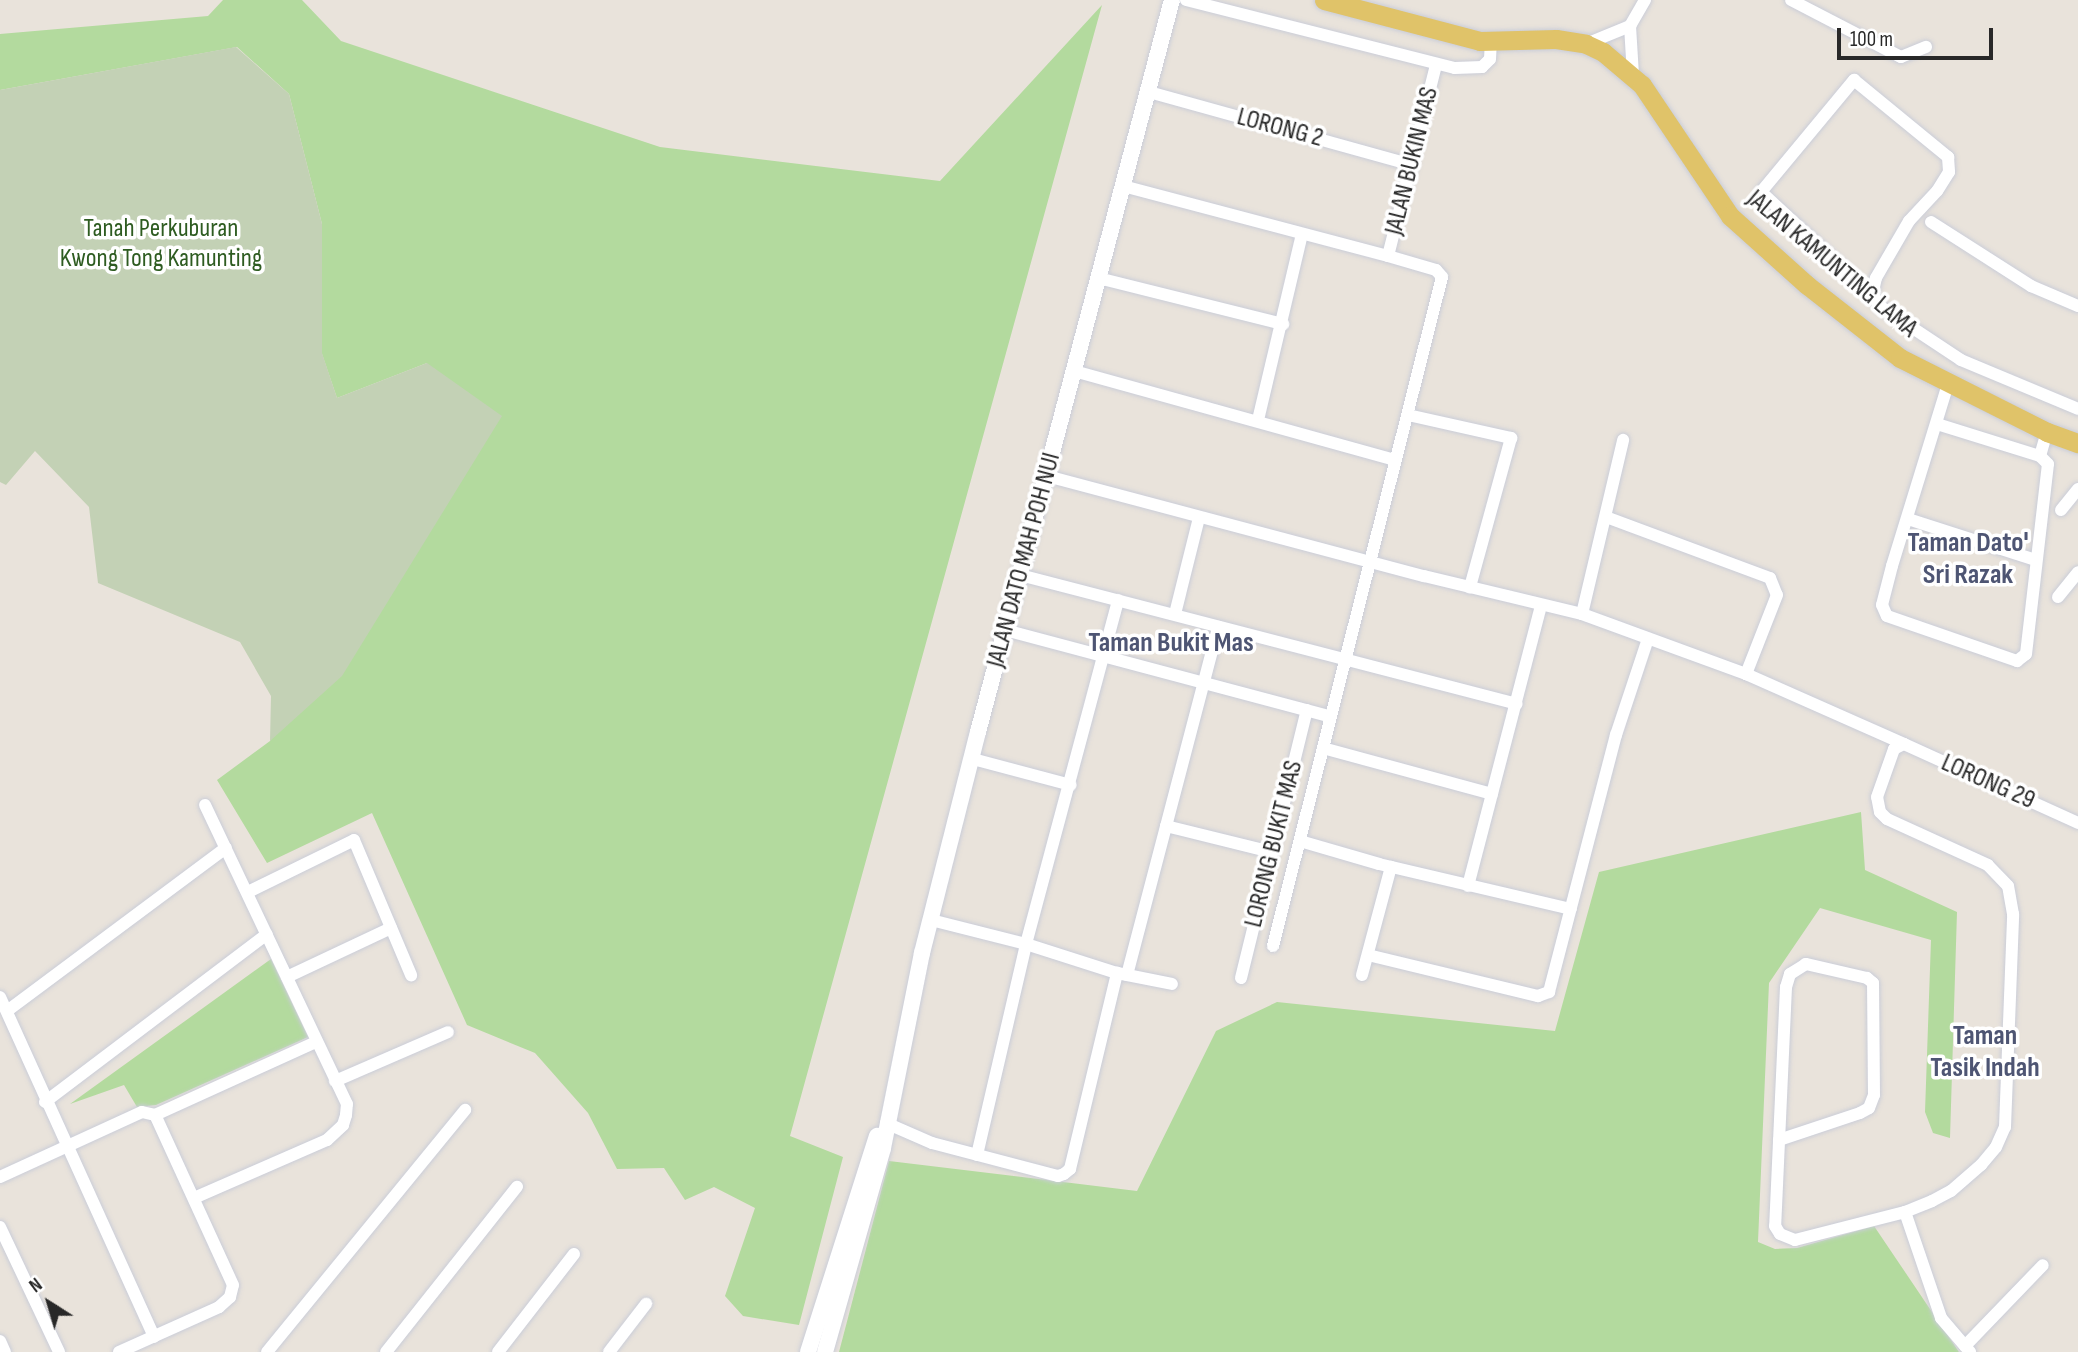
<!DOCTYPE html>
<html>
<head>
<meta charset="utf-8">
<style>
  body { margin:0 }
  #map { position:relative; width:2078px; height:1352px; overflow:hidden; background:#e9e3db; font-family:"Sofia Sans Condensed",sans-serif }
  div>[style] { position:absolute }
  .green>* { inset:0; background:#b3da9e }
  .cemetery>* { inset:0; background:#c3d1b5 }
  .roads { filter:drop-shadow(0 0 2px #cacdd8) drop-shadow(0 0 2px #cacdd8) }
  .street>* { height:12px; margin:-6px; padding:0 6px; transform-origin:6px; border-radius:6px; background:#fff }
  .secondary>* { height:16px; margin:-8px; padding:0 8px; transform-origin:8px; border-radius:8px; background:#fff }
  .primary>* { height:19px; margin:-9.5px; padding:0 9.5px; transform-origin:9.5px; border-radius:9.5px; background:#e0c369 }
  span { translate:-50% -50%; white-space:nowrap; text-align:center; line-height:1.15; -webkit-text-stroke:7px #fff; paint-order:stroke }
  .street-label { font-size:26px; color:#282828 }
  .park-label { font-size:26px; color:#2e5c21 }
  .neighbourhood-label { font-size:28px; color:#4e5573; font-weight:700 }
  .north { position:absolute; left:14px; top:1268px; width:70px; height:70px; -webkit-text-stroke:5px #fff; paint-order:stroke; rotate:323deg; font-size:19px; font-weight:700; line-height:28px; text-align:center; color:#282828 }
  .north::after { content:''; display:block; margin:auto; width:24px; height:32px; background:#282828; clip-path:polygon(50% 0,100% 100%,50% 72%,0 100%) }
  .scale { position:absolute; left:1837px; top:28px; width:156px; height:32px; box-sizing:border-box; border:4px solid #282828; border-top:0; padding-left:9px; font-size:21px; line-height:24px; white-space:nowrap; color:#282828; -webkit-text-stroke:5px #fff; paint-order:stroke }
</style>
</head>
<body>
<div id="map">
  <div class="green">
    <i style="clip-path:polygon(223px 0,302px 0,341px 41px,660px 147px,940px 181px,1102px 5px,790px 1136px,843px 1157px,799px 1325px,743px 1316px,725px 1296px,755px 1208px,714px 1187px,685px 1200px,664px 1168px,617px 1169px,588px 1113px,535px 1053px,467px 1025px,372px 813px,267px 863px,217px 780px,270px 741px,427px 363px,337px 398px,322px 354px,322px 224px,289px 94px,237px 47px,0 90px,0 34px,208px 16px)"></i>
    <i style="clip-path:polygon(1861px 812px,1865px 870px,1957px 912px,1950px 1138px,1933px 1133px,1925px 1112px,1931px 940px,1820px 908px,1769px 983px,1758px 1242px,1775px 1249px,1797px 1248px,1874px 1226px,1959px 1352px,839px 1352px,889px 1161px,1137px 1191px,1216px 1031px,1277px 1002px,1555px 1031px,1599px 872px)"></i>
    <i style="clip-path:polygon(271px 959px,308px 1037px,156px 1105px,137px 1107px,124px 1085px,70px 1104px)"></i>
  </div>
  <div class="cemetery">
    <i style="clip-path:polygon(236px 47px,289px 94px,322px 224px,322px 353px,337px 398px,427px 363px,502px 416px,342px 676px,270px 741px,271px 696px,240px 642px,98px 583px,89px 507px,35px 451px,6px 485px,0 482px,0 90px)"></i>
  </div>
  <div class="roads">
    <div class="street">
      <i style="left:1186px;top:0;width:277px;rotate:14.2deg"></i>
      <i style="left:1455px;top:68px;width:27px;rotate:-2deg"></i>
      <i style="left:1482px;top:67px;width:11px;rotate:-45deg"></i>
      <i style="left:1490px;top:59px;width:17px;rotate:-87deg"></i>
      <i style="left:1791px;top:0;width:124px;rotate:27.4deg"></i>
      <i style="left:1901px;top:57px;width:27px;rotate:-22deg"></i>
      <i style="left:1630px;top:26px;width:49px;rotate:86.5deg"></i>
      <i style="left:1586px;top:44px;width:48px;rotate:-22.2deg"></i>
      <i style="left:1630px;top:26px;width:30px;rotate:-60deg"></i>
      <i style="left:1149px;top:92px;width:273px;rotate:15.5deg"></i>
      <i style="left:1123px;top:186px;width:274px;rotate:14.8deg"></i>
      <i style="left:1388px;top:256px;width:50px;rotate:16.3deg"></i>
      <i style="left:1436px;top:270px;width:9px;rotate:49deg"></i>
      <i style="left:1442px;top:277px;width:690px;rotate:104.18deg"></i>
      <i style="left:1931px;top:222px;width:119px;rotate:32.6deg"></i>
      <i style="left:2031px;top:286px;width:51px;rotate:23.1deg"></i>
      <i style="left:1388px;top:256px;width:197px;rotate:-75.9deg"></i>
      <i style="left:1098px;top:278px;width:191px;rotate:14deg"></i>
      <i style="left:1872px;top:295px;width:151px;rotate:-137.1deg"></i>
      <i style="left:1761px;top:192px;width:146px;rotate:-50.3deg"></i>
      <i style="left:1854px;top:80px;width:122px;rotate:39.3deg"></i>
      <i style="left:1948px;top:157px;width:15px;rotate:86deg"></i>
      <i style="left:1949px;top:172px;width:22px;rotate:122deg"></i>
      <i style="left:1937px;top:191px;width:41px;rotate:133deg"></i>
      <i style="left:1909px;top:221px;width:66px;rotate:120.1deg"></i>
      <i style="left:1876px;top:278px;width:17px;rotate:103deg"></i>
      <i style="left:1872px;top:295px;width:15px;rotate:53deg"></i>
      <i style="left:1881px;top:307px;width:96px;rotate:33.5deg"></i>
      <i style="left:1961px;top:360px;width:127px;rotate:22.7deg"></i>
      <i style="left:1074px;top:371px;width:333px;rotate:15.5deg"></i>
      <i style="left:1948px;top:384px;width:190px;rotate:107.1deg"></i>
      <i style="left:1892px;top:566px;width:40px;rotate:104.4deg"></i>
      <i style="left:1882px;top:605px;width:12px;rotate:66deg"></i>
      <i style="left:1887px;top:616px;width:138px;rotate:19.1deg"></i>
      <i style="left:2017px;top:661px;width:11px;rotate:-38deg"></i>
      <i style="left:2026px;top:654px;width:191px;rotate:-83.4deg"></i>
      <i style="left:2048px;top:464px;width:11px;rotate:-135deg"></i>
      <i style="left:2040px;top:456px;width:25px;rotate:-74deg"></i>
      <i style="left:1408px;top:415px;width:106px;rotate:12.6deg"></i>
      <i style="left:1511px;top:438px;width:155px;rotate:105.4deg"></i>
      <i style="left:1258px;top:420px;width:191px;rotate:-76.7deg"></i>
      <i style="left:1937px;top:424px;width:108px;rotate:17.3deg"></i>
      <i style="left:1047px;top:476px;width:390px;rotate:14.9deg"></i>
      <i style="left:1424px;top:576px;width:163px;rotate:13.5deg"></i>
      <i style="left:1582px;top:614px;width:175px;rotate:20.1deg"></i>
      <i style="left:1746px;top:674px;width:173px;rotate:23.9deg"></i>
      <i style="left:2061px;top:510px;width:27px;rotate:-51deg"></i>
      <i style="left:1606px;top:517px;width:175px;rotate:20.4deg"></i>
      <i style="left:1770px;top:578px;width:18px;rotate:68deg"></i>
      <i style="left:1777px;top:595px;width:85px;rotate:111.4deg"></i>
      <i style="left:1908px;top:519px;width:134px;rotate:17.8deg"></i>
      <i style="left:1020px;top:575px;width:513px;rotate:14.55deg"></i>
      <i style="left:2058px;top:597px;width:32px;rotate:-51deg"></i>
      <i style="left:1175px;top:614px;width:99px;rotate:-76deg"></i>
      <i style="left:1582px;top:614px;width:179px;rotate:-76.7deg"></i>
      <i style="left:1005px;top:630px;width:335px;rotate:14.9deg"></i>
      <i style="left:1323px;top:748px;width:175px;rotate:15.2deg"></i>
      <i style="left:973px;top:759px;width:101px;rotate:14.9deg"></i>
      <i style="left:1166px;top:826px;width:108px;rotate:13.9deg"></i>
      <i style="left:1300px;top:841px;width:82px;rotate:16.2deg"></i>
      <i style="left:1379px;top:864px;width:197px;rotate:13.2deg"></i>
      <i style="left:1468px;top:886px;width:289px;rotate:-75.4deg"></i>
      <i style="left:248px;top:892px;width:118px;rotate:-26.1deg"></i>
      <i style="left:354px;top:840px;width:147px;rotate:67.1deg"></i>
      <i style="left:931px;top:920px;width:98px;rotate:14.2deg"></i>
      <i style="left:1026px;top:944px;width:96px;rotate:17.7deg"></i>
      <i style="left:1117px;top:973px;width:56px;rotate:11.3deg"></i>
      <i style="left:1368px;top:955px;width:175px;rotate:13.6deg"></i>
      <i style="left:1538px;top:996px;width:12px;rotate:-20deg"></i>
      <i style="left:1549px;top:992px;width:266px;rotate:-75.4deg"></i>
      <i style="left:1616px;top:735px;width:101px;rotate:-71.6deg"></i>
      <i style="left:1127px;top:975px;width:360px;rotate:-75.3deg"></i>
      <i style="left:1362px;top:975px;width:112px;rotate:-75deg"></i>
      <i style="left:287px;top:977px;width:115px;rotate:-25.2deg"></i>
      <i style="left:1241px;top:978px;width:276px;rotate:-76.2deg"></i>
      <i style="left:0;top:997px;width:373px;rotate:65.6deg"></i>
      <i style="left:7px;top:1011px;width:273px;rotate:-36.7deg"></i>
      <i style="left:335px;top:1081px;width:123px;rotate:-23.4deg"></i>
      <i style="left:45px;top:1102px;width:278px;rotate:-37.1deg"></i>
      <i style="left:886px;top:1123px;width:50px;rotate:23.5deg"></i>
      <i style="left:932px;top:1143px;width:130px;rotate:14.7deg"></i>
      <i style="left:1058px;top:1176px;width:6px;rotate:-18deg"></i>
      <i style="left:1064px;top:1174px;width:8px;rotate:-40deg"></i>
      <i style="left:1070px;top:1169px;width:202px;rotate:-76.5deg"></i>
      <i style="left:1779px;top:1140px;width:85px;rotate:-18.4deg"></i>
      <i style="left:1860px;top:1113px;width:10px;rotate:-29deg"></i>
      <i style="left:1869px;top:1108px;width:14px;rotate:-69deg"></i>
      <i style="left:1874px;top:1095px;width:112px;rotate:-90.5deg"></i>
      <i style="left:1873px;top:983px;width:8px;rotate:-140deg"></i>
      <i style="left:1867px;top:978px;width:63px;rotate:-167.1deg"></i>
      <i style="left:1806px;top:964px;width:19px;rotate:148deg"></i>
      <i style="left:1790px;top:974px;width:14px;rotate:107deg"></i>
      <i style="left:1786px;top:987px;width:239px;rotate:92.6deg"></i>
      <i style="left:1775px;top:1226px;width:9px;rotate:58deg"></i>
      <i style="left:1780px;top:1234px;width:16px;rotate:22deg"></i>
      <i style="left:1795px;top:1240px;width:114px;rotate:-14.3deg"></i>
      <i style="left:1905px;top:1212px;width:29px;rotate:-22deg"></i>
      <i style="left:1932px;top:1201px;width:21px;rotate:-28deg"></i>
      <i style="left:1951px;top:1191px;width:40px;rotate:-41deg"></i>
      <i style="left:1981px;top:1165px;width:23px;rotate:-50deg"></i>
      <i style="left:1996px;top:1147px;width:22px;rotate:-66deg"></i>
      <i style="left:2005px;top:1127px;width:213px;rotate:-87.8deg"></i>
      <i style="left:2013px;top:914px;width:28px;rotate:-100deg"></i>
      <i style="left:2008px;top:886px;width:29px;rotate:-134deg"></i>
      <i style="left:1988px;top:865px;width:111px;rotate:-155.5deg"></i>
      <i style="left:1887px;top:819px;width:10px;rotate:-135deg"></i>
      <i style="left:1880px;top:812px;width:15px;rotate:-101deg"></i>
      <i style="left:1877px;top:797px;width:51px;rotate:-70.5deg"></i>
      <i style="left:1894px;top:749px;width:11px;rotate:-27deg"></i>
      <i style="left:1904px;top:744px;width:191px;rotate:24.4deg"></i>
      <i style="left:977px;top:1155px;width:217px;rotate:-76.9deg"></i>
      <i style="left:1026px;top:944px;width:356px;rotate:-75deg"></i>
      <i style="left:0;top:1177px;width:156px;rotate:-24.6deg"></i>
      <i style="left:142px;top:1112px;width:13px;rotate:13deg"></i>
      <i style="left:155px;top:1115px;width:177px;rotate:-24.4deg"></i>
      <i style="left:194px;top:1198px;width:145px;rotate:-23.6deg"></i>
      <i style="left:327px;top:1140px;width:22px;rotate:-43deg"></i>
      <i style="left:343px;top:1125px;width:10px;rotate:-73deg"></i>
      <i style="left:346px;top:1115px;width:11px;rotate:-85deg"></i>
      <i style="left:347px;top:1104px;width:331px;rotate:-115.4deg"></i>
      <i style="left:1905px;top:1212px;width:112px;rotate:71.2deg"></i>
      <i style="left:1941px;top:1318px;width:45px;rotate:49.5deg"></i>
      <i style="left:0;top:1227px;width:138px;rotate:64.7deg"></i>
      <i style="left:0;top:1341px;width:12px;rotate:66deg"></i>
      <i style="left:1965px;top:1346px;width:112px;rotate:-46.1deg"></i>
      <i style="left:119px;top:1352px;width:110px;rotate:-24.2deg"></i>
      <i style="left:219px;top:1307px;width:15px;rotate:-42deg"></i>
      <i style="left:230px;top:1297px;width:12px;rotate:-76deg"></i>
      <i style="left:233px;top:1285px;width:187px;rotate:-114.6deg"></i>
      <i style="left:267px;top:1352px;width:313px;rotate:-50.7deg"></i>
      <i style="left:386px;top:1352px;width:211px;rotate:-51.6deg"></i>
      <i style="left:498px;top:1352px;width:124px;rotate:-52.2deg"></i>
      <i style="left:609px;top:1352px;width:61px;rotate:-52.4deg"></i>
    </div>
    <div class="secondary">
      <i style="left:808px;top:1352px;width:227px;rotate:-72.3deg"></i>
      <i style="left:825px;top:1352px;width:212px;rotate:-74.1deg"></i>
      <i style="left:883px;top:1148px;width:199px;rotate:-78.7deg"></i>
      <i style="left:922px;top:953px;width:228px;rotate:-75.8deg"></i>
      <i style="left:978px;top:732px;width:757px;rotate:-75.16deg"></i>
    </div>
    <div class="primary">
      <i style="left:1324px;top:0;width:161px;rotate:14.7deg"></i>
      <i style="left:1480px;top:41px;width:76px;rotate:-1.5deg"></i>
      <i style="left:1556px;top:39px;width:30px;rotate:9deg"></i>
      <i style="left:1586px;top:44px;width:19px;rotate:25deg"></i>
      <i style="left:1603px;top:52px;width:51px;rotate:40.2deg"></i>
      <i style="left:1642px;top:85px;width:158px;rotate:56.1deg"></i>
      <i style="left:1730px;top:216px;width:103px;rotate:41.9deg"></i>
      <i style="left:1807px;top:285px;width:118px;rotate:38.1deg"></i>
      <i style="left:1900px;top:358px;width:165px;rotate:26.7deg"></i>
      <i style="left:2047px;top:432px;width:33px;rotate:20deg"></i>
    </div>
  </div>
  <div class="street-label">
    <span style="left:1280px;top:128px;rotate:15deg">LORONG 2</span>
    <span style="left:1412px;top:161px;rotate:-76deg">JALAN BUKIN MAS</span>
    <span style="left:1832px;top:264px;rotate:40deg">JALAN KAMUNTING LAMA</span>
    <span style="left:1024px;top:560px;rotate:-75deg">JALAN DATO MAH POH NUI</span>
    <span style="left:1988px;top:782px;rotate:24deg">LORONG 29</span>
    <span style="left:1274px;top:844px;rotate:-76deg">LORONG BUKIT MAS</span>
  </div>
  <div class="park-label">
    <span style="left:161px;top:244px">Tanah Perkuburan<br>Kwong Tong Kamunting</span>
  </div>
  <div class="neighbourhood-label">
    <span style="left:1968px;top:559px">Taman Dato'<br>Sri Razak</span>
    <span style="left:1171px;top:643px">Taman Bukit Mas</span>
    <span style="left:1985px;top:1052px">Taman<br>Tasik Indah</span>
  </div>
  <div class="north">N</div>
  <div class="scale">100 m</div>
</div>
</body>
</html>
